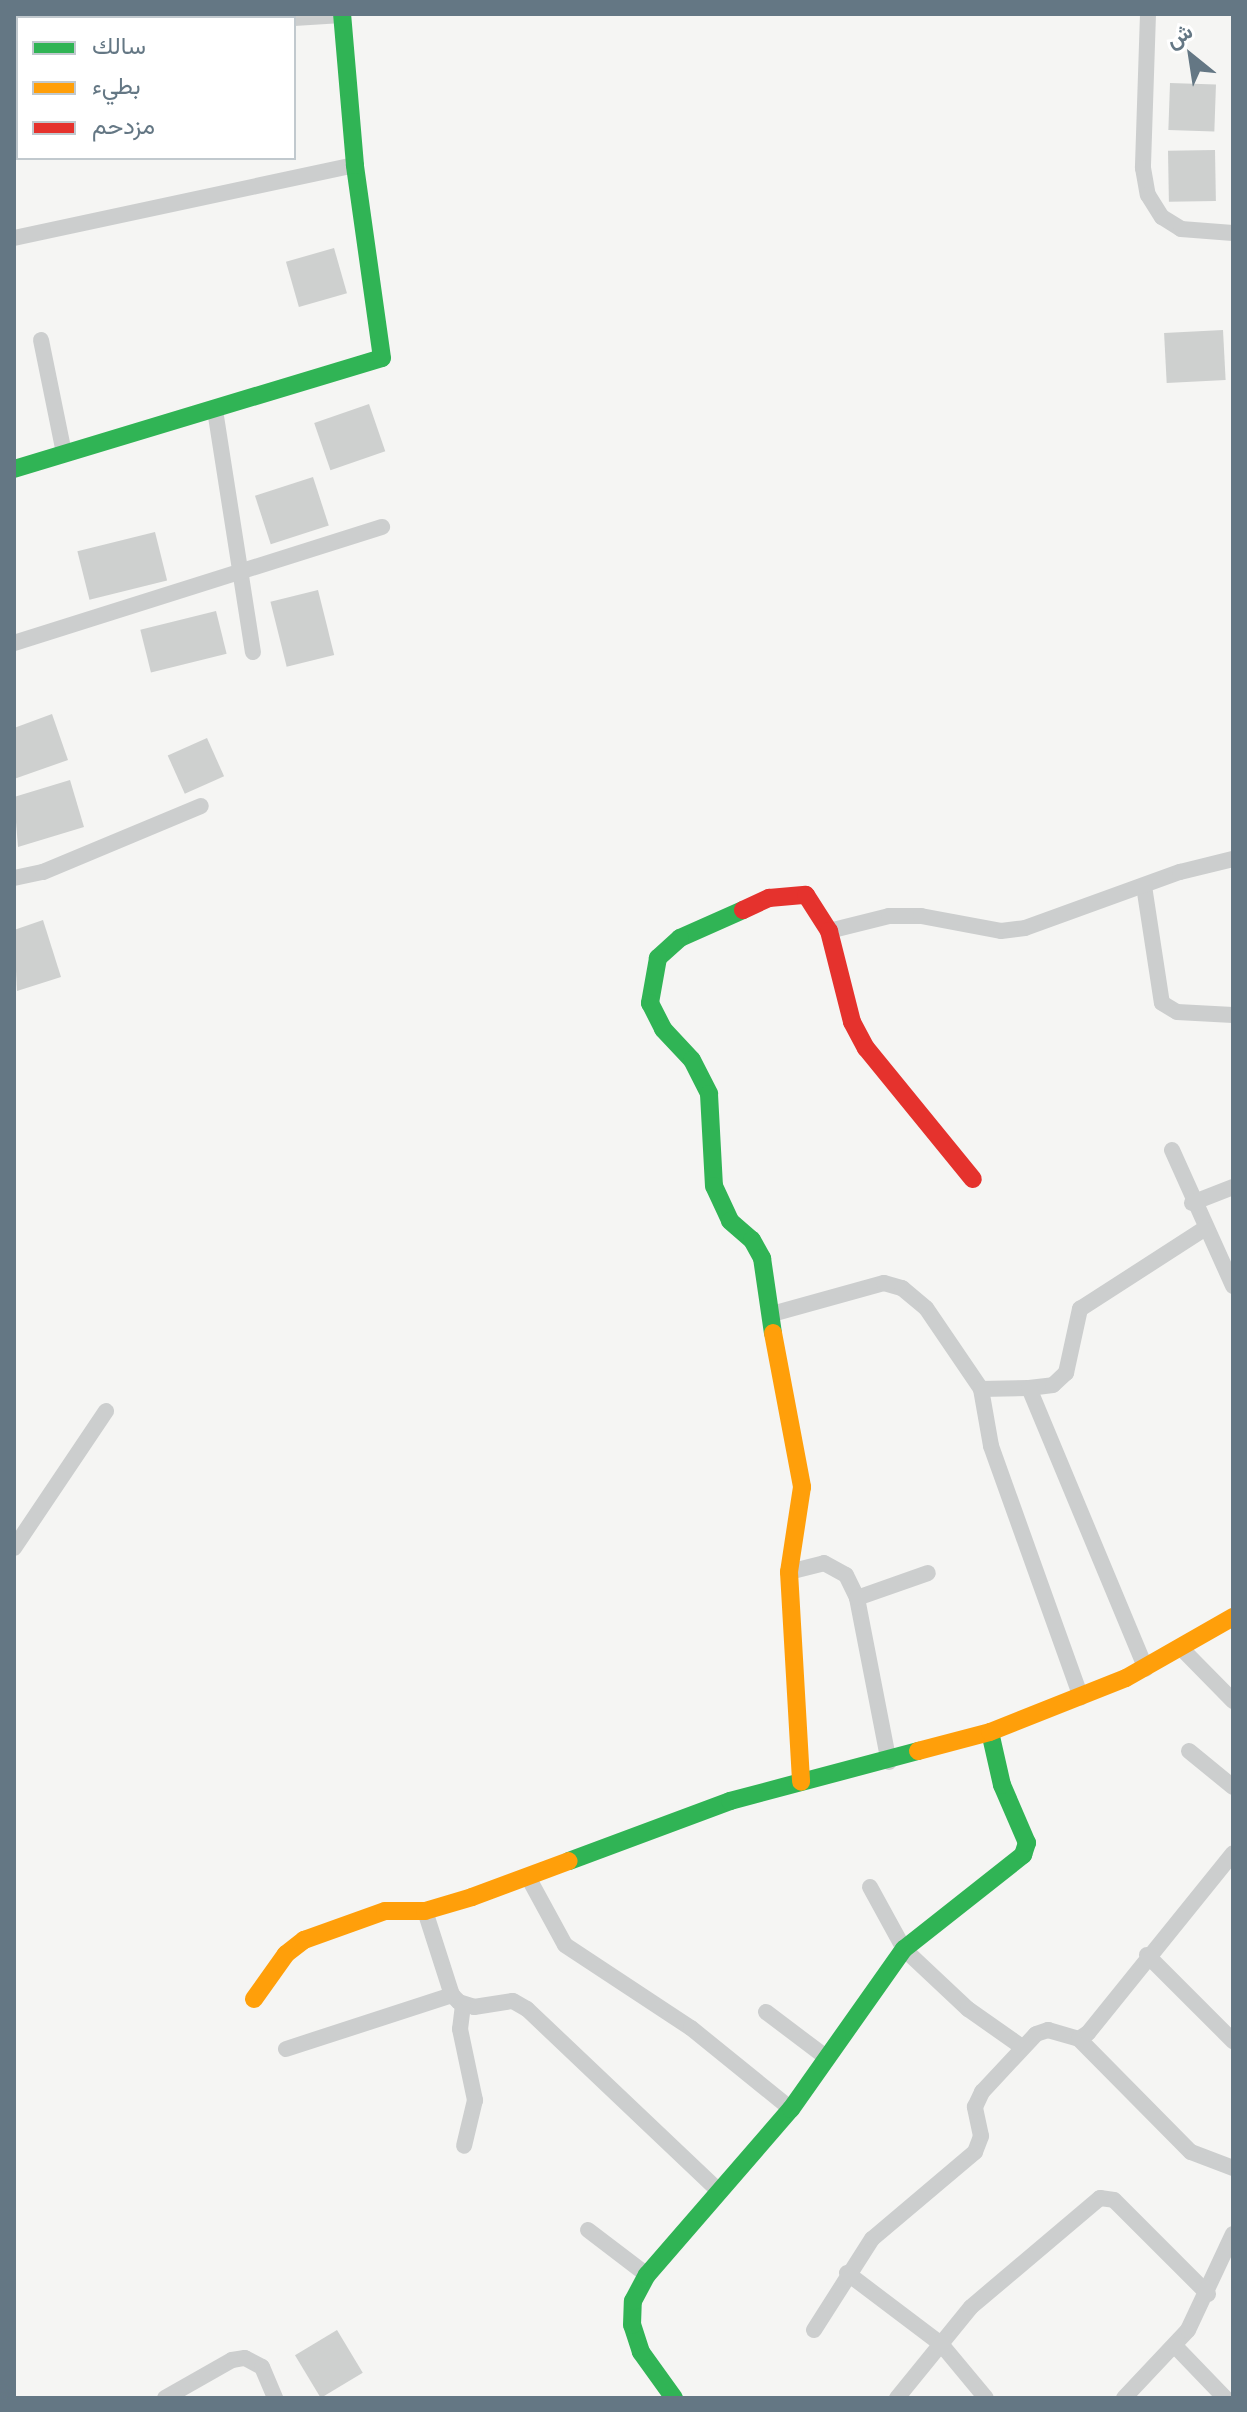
<!DOCTYPE html>
<html>
<head>
<meta charset="utf-8">
<style>
  body { margin:0 }
  #map { position:relative; width:1247px; height:2412px; overflow:hidden; background:#f5f5f3; font-family:Raleway,Vazirmatn,sans-serif }
  div>[style] { position:absolute }
  .building>* { inset:0; background:#ced0cf; transform-origin:0 0 }
  .street>* { height:16px; margin:-8px; padding:0 8px; transform-origin:8px; border-radius:8px; background:#cccece }
  .fast>* { height:18px; margin:-9px; padding:0 9px; transform-origin:9px; border-radius:9px; background:#30b455 }
  .slow>* { height:18px; margin:-9px; padding:0 9px; transform-origin:9px; border-radius:9px; background:#ff9f0a }
  .jam>* { height:18px; margin:-9px; padding:0 9px; transform-origin:9px; border-radius:9px; background:#e5322d }
  span { translate:-50% -50%; white-space:nowrap; text-align:center; line-height:1.15; -webkit-text-stroke:8px #fff; paint-order:stroke }
  .frame { position:absolute; inset:0; border:16px solid #647784; pointer-events:none }
  .legend { position:absolute; left:16px; top:16px; width:280px; height:144px; box-sizing:border-box; background:#fff; border:2px solid #c1c9ce; margin:0; padding:10px 14px; list-style:none; font-size:24px; color:#647784 }
  .legend li { display:flex; align-items:center; gap:16px; height:40px }
  .legend b { width:40px; border:2px solid #c1c9ce }
  .north { position:absolute; left:1151px; top:16px; width:80px; height:80px; -webkit-text-stroke:6px #fff; paint-order:stroke; rotate:330deg; font-size:22px; font-weight:700; line-height:32px; text-align:center; color:#647784 }
  .north::after { content:''; display:block; margin:auto; width:28px; height:36px; background:#647784; clip-path:polygon(50% 0,100% 100%,50% 72%,0 100%) }
</style>
</head>
<body>
<div id="map">
  <div class="building">
    <i style="left:1170px;top:83px;width:46px;height:47px;rotate:2deg"></i>
    <i style="left:1215px;top:150px;width:51px;height:47px;rotate:89deg"></i>
    <i style="left:334px;top:248px;width:47px;height:50px;rotate:74deg"></i>
    <i style="left:1223px;top:330px;width:50px;height:59px;rotate:87deg"></i>
    <i style="left:369px;top:404px;width:50px;height:58px;rotate:71deg"></i>
    <i style="left:313px;top:477px;width:51px;height:61px;rotate:72deg"></i>
    <i style="left:155px;top:532px;width:50px;height:80px;rotate:76deg"></i>
    <i style="left:318px;top:590px;width:67px;height:49px;rotate:76deg"></i>
    <i style="left:216px;top:611px;width:44px;height:78px;rotate:76deg"></i>
    <i style="clip-path:polygon(52px 714px,68px 760px,14px 779px,14px 728px)"></i>
    <i style="left:207px;top:738px;width:42px;height:43px;rotate:66deg"></i>
    <i style="clip-path:polygon(70px 780px,84px 827px,18px 847px,14px 797px)"></i>
    <i style="clip-path:polygon(43px 920px,61px 977px,17px 991px,14px 930px)"></i>
    <i style="left:337px;top:2330px;width:50px;height:49px;rotate:59deg"></i>
  </div>
  <div class="street">
    <i style="left:1148px;top:14px;width:154px;rotate:91.9deg"></i>
    <i style="left:1143px;top:168px;width:27px;rotate:80deg"></i>
    <i style="left:1148px;top:195px;width:26px;rotate:58deg"></i>
    <i style="left:1162px;top:217px;width:22px;rotate:32deg"></i>
    <i style="left:1181px;top:229px;width:52px;rotate:4.4deg"></i>
    <i style="left:294px;top:18px;width:48px;rotate:-3.6deg"></i>
    <i style="left:14px;top:238px;width:349px;rotate:-12.1deg"></i>
    <i style="left:41px;top:340px;width:115px;rotate:78.5deg"></i>
    <i style="left:215px;top:410px;width:245px;rotate:81.1deg"></i>
    <i style="left:14px;top:643px;width:386px;rotate:-17.5deg"></i>
    <i style="left:14px;top:878px;width:30px;rotate:-12deg"></i>
    <i style="left:43px;top:872px;width:171px;rotate:-22.7deg"></i>
    <i style="left:1144px;top:886px;width:118px;rotate:81.3deg"></i>
    <i style="left:1162px;top:1003px;width:17px;rotate:31deg"></i>
    <i style="left:1177px;top:1012px;width:56px;rotate:3.1deg"></i>
    <i style="left:829px;top:931px;width:62px;rotate:-14deg"></i>
    <i style="left:889px;top:916px;width:32px"></i>
    <i style="left:921px;top:916px;width:81px;rotate:10.6deg"></i>
    <i style="left:1001px;top:931px;width:24px;rotate:-7deg"></i>
    <i style="left:1025px;top:928px;width:165px;rotate:-19.9deg"></i>
    <i style="left:1180px;top:872px;width:55px;rotate:-13.8deg"></i>
    <i style="left:1172px;top:1150px;width:149px;rotate:65.8deg"></i>
    <i style="left:1192px;top:1203px;width:44px;rotate:-21.3deg"></i>
    <i style="left:772px;top:1314px;width:116px;rotate:-15.5deg"></i>
    <i style="left:884px;top:1283px;width:19px;rotate:16deg"></i>
    <i style="left:902px;top:1288px;width:31px;rotate:40deg"></i>
    <i style="left:926px;top:1308px;width:98px;rotate:55.8deg"></i>
    <i style="left:981px;top:1389px;width:58px;rotate:80deg"></i>
    <i style="left:991px;top:1446px;width:267px;rotate:70.3deg"></i>
    <i style="left:1029px;top:1388px;width:24px;rotate:-7deg"></i>
    <i style="left:1053px;top:1385px;width:18px;rotate:-43deg"></i>
    <i style="left:1066px;top:1373px;width:66px;rotate:-77.7deg"></i>
    <i style="left:1080px;top:1309px;width:148px;rotate:-32.8deg"></i>
    <i style="left:981px;top:1389px;width:48px;rotate:-1.2deg"></i>
    <i style="left:1029px;top:1388px;width:304px;rotate:67.4deg"></i>
    <i style="left:14px;top:1548px;width:165px;rotate:-56.1deg"></i>
    <i style="left:789px;top:1572px;width:36px;rotate:-14deg"></i>
    <i style="left:824px;top:1563px;width:25px;rotate:29deg"></i>
    <i style="left:846px;top:1575px;width:25px;rotate:64deg"></i>
    <i style="left:857px;top:1598px;width:167px;rotate:79deg"></i>
    <i style="left:857px;top:1598px;width:75px;rotate:-19.4deg"></i>
    <i style="left:1180px;top:1647px;width:76px;rotate:45.5deg"></i>
    <i style="left:1189px;top:1751px;width:57px;rotate:39.3deg"></i>
    <i style="left:528px;top:1877px;width:77px;rotate:61.4deg"></i>
    <i style="left:565px;top:1945px;width:151px;rotate:33.4deg"></i>
    <i style="left:691px;top:2028px;width:129px;rotate:39deg"></i>
    <i style="left:870px;top:1887px;width:71px;rotate:61.3deg"></i>
    <i style="left:904px;top:1949px;width:88px;rotate:43.2deg"></i>
    <i style="left:968px;top:2009px;width:66px;rotate:35.1deg"></i>
    <i style="left:425px;top:1911px;width:88px;rotate:72.2deg"></i>
    <i style="left:452px;top:1995px;width:10px;rotate:45deg"></i>
    <i style="left:459px;top:2002px;width:16px;rotate:18deg"></i>
    <i style="left:474px;top:2007px;width:39px;rotate:-9deg"></i>
    <i style="left:513px;top:2001px;width:16px;rotate:30deg"></i>
    <i style="left:527px;top:2009px;width:262px;rotate:43.5deg"></i>
    <i style="left:1147px;top:1955px;width:122px;rotate:45deg"></i>
    <i style="left:463px;top:2005px;width:24px;rotate:97deg"></i>
    <i style="left:460px;top:2029px;width:73px;rotate:78.1deg"></i>
    <i style="left:475px;top:2100px;width:47px;rotate:103.4deg"></i>
    <i style="left:766px;top:2012px;width:76px;rotate:37deg"></i>
    <i style="left:1079px;top:2039px;width:159px;rotate:45.3deg"></i>
    <i style="left:1191px;top:2152px;width:45px;rotate:20.9deg"></i>
    <i style="left:286px;top:2049px;width:175px;rotate:-18deg"></i>
    <i style="left:588px;top:2230px;width:74px;rotate:37.3deg"></i>
    <i style="left:847px;top:2273px;width:118px;rotate:37.1deg"></i>
    <i style="left:941px;top:2344px;width:70px;rotate:50.2deg"></i>
    <i style="left:814px;top:2330px;width:108px;rotate:-57.5deg"></i>
    <i style="left:872px;top:2239px;width:135px;rotate:-40.2deg"></i>
    <i style="left:975px;top:2152px;width:17px;rotate:-69deg"></i>
    <i style="left:981px;top:2136px;width:30px;rotate:-102deg"></i>
    <i style="left:975px;top:2107px;width:17px;rotate:-65deg"></i>
    <i style="left:982px;top:2092px;width:79px;rotate:-47deg"></i>
    <i style="left:1036px;top:2034px;width:13px;rotate:-18deg"></i>
    <i style="left:1048px;top:2030px;width:32px;rotate:16deg"></i>
    <i style="left:1079px;top:2039px;width:11px;rotate:-34deg"></i>
    <i style="left:1088px;top:2033px;width:231px;rotate:-51.1deg"></i>
    <i style="left:1176px;top:2347px;width:71px;rotate:46.1deg"></i>
    <i style="left:165px;top:2398px;width:77px;rotate:-29.6deg"></i>
    <i style="left:232px;top:2360px;width:13px;rotate:-9deg"></i>
    <i style="left:245px;top:2358px;width:19px;rotate:28deg"></i>
    <i style="left:262px;top:2367px;width:34px;rotate:67deg"></i>
    <i style="left:897px;top:2398px;width:117px;rotate:-50.9deg"></i>
    <i style="left:971px;top:2307px;width:169px;rotate:-40.2deg"></i>
    <i style="left:1100px;top:2198px;width:14px;rotate:8deg"></i>
    <i style="left:1114px;top:2200px;width:133px;rotate:45deg"></i>
    <i style="left:1124px;top:2398px;width:93px;rotate:-46.7deg"></i>
    <i style="left:1188px;top:2330px;width:106px;rotate:-64.9deg"></i>
  </div>
  <div class="fast">
    <i style="left:14px;top:469px;width:384px;rotate:-16.8deg"></i>
    <i style="left:382px;top:358px;width:195px;rotate:-98deg"></i>
    <i style="left:355px;top:165px;width:152px;rotate:-94.9deg"></i>
    <i style="left:743px;top:910px;width:69px;rotate:156deg"></i>
    <i style="left:680px;top:938px;width:30px;rotate:138deg"></i>
    <i style="left:658px;top:958px;width:46px;rotate:100.1deg"></i>
    <i style="left:650px;top:1003px;width:29px;rotate:63deg"></i>
    <i style="left:663px;top:1029px;width:42px;rotate:46.9deg"></i>
    <i style="left:692px;top:1060px;width:38px;rotate:63deg"></i>
    <i style="left:709px;top:1094px;width:92px;rotate:86.9deg"></i>
    <i style="left:714px;top:1186px;width:38px;rotate:65deg"></i>
    <i style="left:730px;top:1221px;width:29px;rotate:41deg"></i>
    <i style="left:752px;top:1240px;width:21px;rotate:61deg"></i>
    <i style="left:762px;top:1258px;width:76px;rotate:81.7deg"></i>
    <i style="left:569px;top:1861px;width:172px;rotate:-20.4deg"></i>
    <i style="left:730px;top:1801px;width:195px;rotate:-14.9deg"></i>
    <i style="left:674px;top:2398px;width:57px;rotate:-125.7deg"></i>
    <i style="left:641px;top:2352px;width:28px;rotate:-108deg"></i>
    <i style="left:632px;top:2325px;width:24px;rotate:-88deg"></i>
    <i style="left:633px;top:2301px;width:30px;rotate:-62deg"></i>
    <i style="left:647px;top:2275px;width:220px;rotate:-49.1deg"></i>
    <i style="left:791px;top:2109px;width:196px;rotate:-54.8deg"></i>
    <i style="left:904px;top:1949px;width:152px;rotate:-38.3deg"></i>
    <i style="left:1023px;top:1855px;width:13px;rotate:-72deg"></i>
    <i style="left:1027px;top:1843px;width:63px;rotate:-113.3deg"></i>
    <i style="left:1002px;top:1785px;width:54px;rotate:-102.8deg"></i>
  </div>
  <div class="slow">
    <i style="left:773px;top:1333px;width:157px;rotate:79.3deg"></i>
    <i style="left:802px;top:1487px;width:86px;rotate:98.7deg"></i>
    <i style="left:789px;top:1572px;width:210px;rotate:86.7deg"></i>
    <i style="left:918px;top:1751px;width:74px;rotate:-14.8deg"></i>
    <i style="left:990px;top:1732px;width:146px;rotate:-21.7deg"></i>
    <i style="left:1126px;top:1678px;width:123px;rotate:-29.7deg"></i>
    <i style="left:254px;top:1999px;width:55px;rotate:-54.6deg"></i>
    <i style="left:286px;top:1954px;width:23px;rotate:-38deg"></i>
    <i style="left:304px;top:1940px;width:86px;rotate:-19.7deg"></i>
    <i style="left:385px;top:1911px;width:40px"></i>
    <i style="left:425px;top:1911px;width:49px;rotate:-16.6deg"></i>
    <i style="left:472px;top:1897px;width:103px;rotate:-20.4deg"></i>
  </div>
  <div class="jam">
    <i style="left:743px;top:910px;width:29px;rotate:-25deg"></i>
    <i style="left:769px;top:898px;width:37px;rotate:-5deg"></i>
    <i style="left:806px;top:895px;width:43px;rotate:57.4deg"></i>
    <i style="left:829px;top:931px;width:94px;rotate:75.8deg"></i>
    <i style="left:852px;top:1022px;width:30px;rotate:62deg"></i>
    <i style="left:866px;top:1048px;width:169px;rotate:50.8deg"></i>
  </div>
  <div class="frame"></div>
  <ul class="legend">
  <li><b style="height:10px;background:#30b455"></b>سالك</li>
  <li><b style="height:10px;background:#ff9f0a"></b>بطيء</li>
  <li><b style="height:10px;background:#e5322d"></b>مزدحم</li>
  </ul>
  <div class="north">ش</div>
</div>
</body>
</html>
